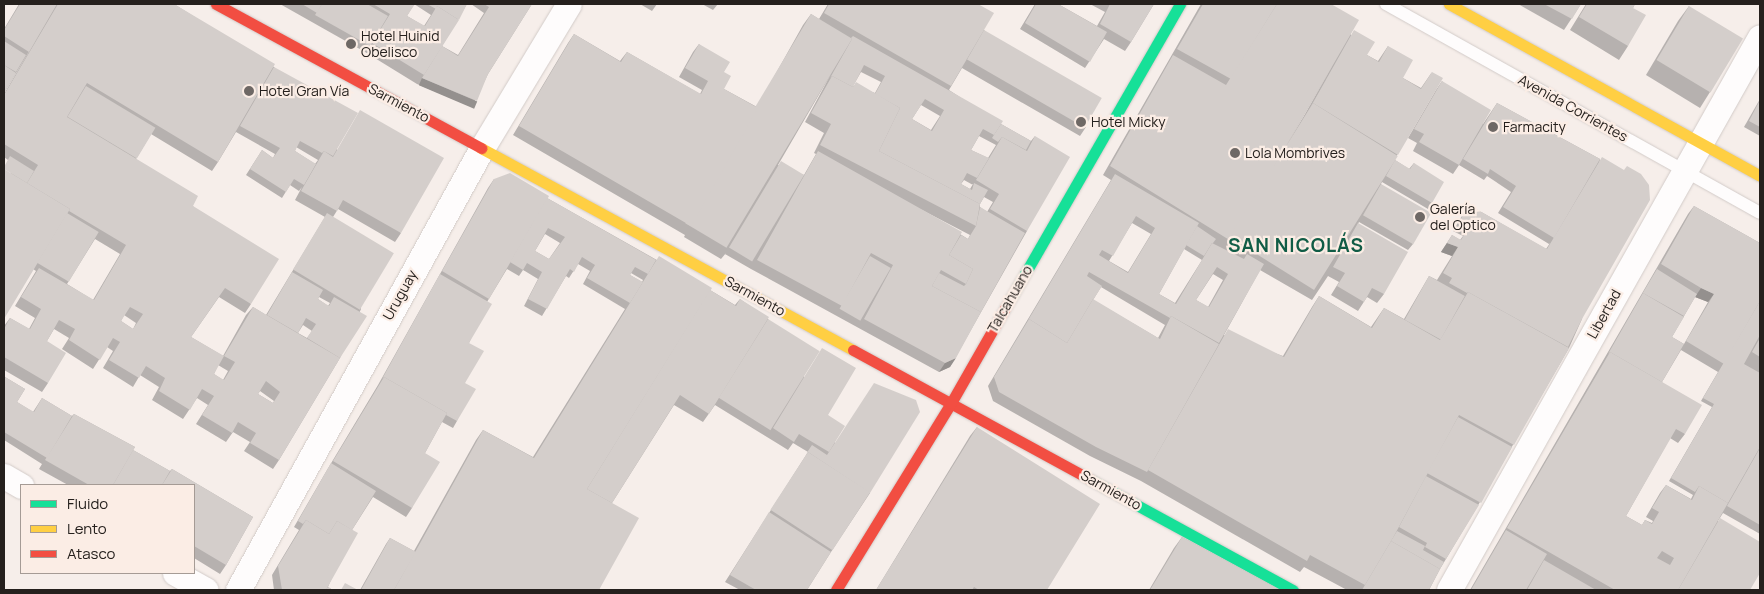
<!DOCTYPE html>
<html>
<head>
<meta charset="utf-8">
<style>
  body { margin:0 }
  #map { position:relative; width:1764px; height:594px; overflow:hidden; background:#f6eeea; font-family:Manrope,sans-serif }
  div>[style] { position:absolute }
  .roads { filter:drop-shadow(0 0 1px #d2cbc8) drop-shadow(0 0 1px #d2cbc8) }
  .lane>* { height:12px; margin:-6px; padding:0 6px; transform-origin:6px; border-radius:6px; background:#fefcfc }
  .street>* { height:25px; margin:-12.5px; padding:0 12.5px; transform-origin:12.5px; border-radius:12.5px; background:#fefcfc }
  .fast>* { height:11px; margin:-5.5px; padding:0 5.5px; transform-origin:5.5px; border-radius:5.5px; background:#16e098 }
  .slow>* { height:11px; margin:-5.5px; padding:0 5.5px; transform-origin:5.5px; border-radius:5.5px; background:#ffcf43 }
  .jam>* { height:11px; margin:-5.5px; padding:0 5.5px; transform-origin:5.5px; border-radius:5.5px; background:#f24e42 }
  .wall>* { inset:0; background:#b6b1af }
  .shaded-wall>* { inset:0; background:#94908e; transform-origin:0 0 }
  .building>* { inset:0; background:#d4cecb; transform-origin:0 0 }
  .dots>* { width:14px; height:14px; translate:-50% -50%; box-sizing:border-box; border:2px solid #fbede5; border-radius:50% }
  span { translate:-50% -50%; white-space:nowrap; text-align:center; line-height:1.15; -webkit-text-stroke:4.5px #fbede5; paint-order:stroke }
  .poi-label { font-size:14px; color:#25201d }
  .left { translate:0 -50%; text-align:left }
  .street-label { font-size:14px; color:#25201d }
  .district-label { font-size:19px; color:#105c46; font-weight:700; letter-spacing:1px }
  .frame { position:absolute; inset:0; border:5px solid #25201d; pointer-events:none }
  .legend { position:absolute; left:20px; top:484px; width:175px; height:90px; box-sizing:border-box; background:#fbede5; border:1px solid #a59b95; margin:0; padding:6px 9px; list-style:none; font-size:15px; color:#25201d }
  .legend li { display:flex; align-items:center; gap:10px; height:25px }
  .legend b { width:25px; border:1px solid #a59b95 }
</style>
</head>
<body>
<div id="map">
  <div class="roads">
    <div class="lane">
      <i style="left:1386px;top:4px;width:428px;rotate:29.2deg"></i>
    </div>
    <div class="street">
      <i style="left:4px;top:476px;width:20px;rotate:30deg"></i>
      <i style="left:175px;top:573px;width:35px;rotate:29deg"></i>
      <i style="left:238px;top:590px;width:505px;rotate:-61.1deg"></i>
      <i style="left:482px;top:148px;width:168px;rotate:-58.9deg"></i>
      <i style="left:1449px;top:590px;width:634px;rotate:-60.65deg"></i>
    </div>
    <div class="fast">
      <i style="left:1011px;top:298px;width:339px;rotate:-60.1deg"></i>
      <i style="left:1091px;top:480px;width:230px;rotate:28.6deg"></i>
    </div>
    <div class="slow">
      <i style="left:1449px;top:4px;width:355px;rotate:28.9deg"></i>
      <i style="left:481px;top:148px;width:423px;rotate:28.5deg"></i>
    </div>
    <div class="jam">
      <i style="left:216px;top:4px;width:302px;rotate:28.5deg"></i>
      <i style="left:853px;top:350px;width:271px;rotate:28.6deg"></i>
      <i style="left:836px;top:590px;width:220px;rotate:-58.4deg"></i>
      <i style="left:951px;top:403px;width:121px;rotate:-60.3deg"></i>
    </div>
  </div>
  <div class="wall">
    <i style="clip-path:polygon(evenodd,19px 4px,174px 4px,274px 67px,401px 233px,395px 242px,338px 209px,333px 217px,361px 309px,340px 358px,279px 460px,273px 469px,244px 451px,250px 442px,233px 432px,226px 442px,196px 424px,208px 405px,197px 398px,183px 419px,152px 400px,159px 387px,140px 375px,133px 387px,103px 368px,113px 351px,107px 347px,93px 369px,62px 349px,69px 338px,54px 329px,47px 341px,48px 383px,42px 392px,4px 370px,4px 326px,10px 318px,29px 329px,35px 318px,15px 306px,36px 271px,33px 269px,8px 160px,4px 157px,4px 94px,40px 33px,4px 93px,4px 29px,19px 4px,236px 132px,275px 154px,273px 158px,262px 150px,246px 175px,282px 198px,290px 185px,299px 191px,302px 187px,295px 200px,325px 217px,266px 315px,253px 307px,246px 315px,223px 356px,191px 337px,219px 297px,245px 313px,251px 304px,193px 206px,136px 159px,151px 134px,212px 171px,218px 162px,236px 132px,19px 4px,296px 147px,318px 160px,315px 164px,295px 151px,296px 147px,19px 4px,95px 239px,120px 254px,93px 300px,67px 284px,95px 239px,19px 4px,319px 297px,330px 303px,328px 306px,318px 299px,319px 297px,19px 4px,124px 315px,136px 323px,133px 329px,121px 321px,124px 315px,19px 4px,303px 325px,312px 331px,307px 338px,298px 333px,303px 325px,19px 4px,218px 365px,228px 371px,223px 380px,214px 374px,218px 365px,19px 4px,260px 391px,274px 401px,273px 403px,258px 394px,260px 391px)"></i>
    <i style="clip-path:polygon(evenodd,280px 4px,467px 4px,442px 46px,458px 55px,484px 13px,471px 4px,532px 4px,488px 74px,472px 107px,417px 84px,365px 52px,280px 4px,414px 4px,431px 15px,424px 26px,407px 16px,414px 4px)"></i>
    <i style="clip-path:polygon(640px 4px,657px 4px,652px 11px)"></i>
    <i style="clip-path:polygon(702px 4px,718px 4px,713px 10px)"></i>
    <i style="clip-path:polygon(evenodd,828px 4px,978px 4px,984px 30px,1086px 127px,1080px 136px,962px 68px,949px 90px,1001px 124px,1031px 141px,1035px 136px,1027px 231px,950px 367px,939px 372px,751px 269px,725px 254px,726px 253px,721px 259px,684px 237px,685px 235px,513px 135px,568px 43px,574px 34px,620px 61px,627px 52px,700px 94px,702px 90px,679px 77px,693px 52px,699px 44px,724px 72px,724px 89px,757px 107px,803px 25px,811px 14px,819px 19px,828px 4px,861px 72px,881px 82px,875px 93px,853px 86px,861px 72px,828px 4px,831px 74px,805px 122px,824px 133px,814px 153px,816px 154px,804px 175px,778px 165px,831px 74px,828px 4px,921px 105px,940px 116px,931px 130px,912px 119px,921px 105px,828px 4px,979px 136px,996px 145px,988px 158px,971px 150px,979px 136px,828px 4px,964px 180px,973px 185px,973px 184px,970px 189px,961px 184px,964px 180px,828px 4px,984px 197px,993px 202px,987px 212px,980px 207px,980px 204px,984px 197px,828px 4px,920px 209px,970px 235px,968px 239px,920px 209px)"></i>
    <i style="clip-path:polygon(1035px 4px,1058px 4px,1097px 26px,1105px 12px,1090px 4px,1154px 4px,1131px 42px,1125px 51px,1104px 39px,1085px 68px,1020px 29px)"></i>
    <i style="clip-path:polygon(evenodd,1201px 4px,1331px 4px,1351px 35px,1367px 55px,1378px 61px,1388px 46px,1403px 78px,1421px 88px,1432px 72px,1395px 160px,1409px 169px,1414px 163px,1432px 203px,1428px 209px,1382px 182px,1381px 184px,1413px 244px,1408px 250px,1359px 222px,1358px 224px,1384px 294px,1377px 303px,1367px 297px,1358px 311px,1331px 295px,1339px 282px,1328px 276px,1312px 300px,1260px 270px,1224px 335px,1283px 356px,1312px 307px,1319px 296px,1371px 327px,1384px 308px,1404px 319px,1429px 276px,1437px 280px,1452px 256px,1441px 252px,1452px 235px,1460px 240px,1463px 236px,1453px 231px,1463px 214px,1469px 205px,1546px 249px,1550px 243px,1549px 244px,1498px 213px,1511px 192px,1487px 176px,1484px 180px,1459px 165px,1453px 174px,1413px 151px,1417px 143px,1408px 138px,1436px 90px,1442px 81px,1483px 124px,1497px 103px,1600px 159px,1582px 319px,1569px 348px,1480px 502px,1440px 569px,1429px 590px,1347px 590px,1304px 567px,1300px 572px,1141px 481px,1090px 456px,993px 401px,988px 386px,1111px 180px,1103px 175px,1201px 4px,1335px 61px,1305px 114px,1279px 158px,1335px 61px,1201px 4px,1132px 223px,1151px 234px,1128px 272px,1109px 261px,1132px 223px,1201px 4px,1184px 249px,1202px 260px,1175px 303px,1159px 294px,1184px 249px,1201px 4px,1213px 274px,1223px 280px,1208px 307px,1196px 300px,1213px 274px,1201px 4px,1101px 287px,1165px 325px,1158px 338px,1093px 300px,1101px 287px)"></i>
    <i style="clip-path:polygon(1518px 4px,1581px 4px,1564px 30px)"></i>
    <i style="clip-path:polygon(1586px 4px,1635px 4px,1633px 8px,1628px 46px,1619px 60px,1570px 30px)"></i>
    <i style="clip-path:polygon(1689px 6px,1710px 92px,1700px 108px,1646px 75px,1678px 21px)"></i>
    <i style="clip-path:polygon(1760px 99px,1760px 136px,1744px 127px)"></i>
    <i style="clip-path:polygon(evenodd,494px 179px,547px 198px,710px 290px,735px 305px,740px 299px,768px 319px,828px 415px,835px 443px,870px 493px,831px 552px,807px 590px,740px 590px,725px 582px,808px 452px,793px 443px,788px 450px,715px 405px,703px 422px,674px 405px,612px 503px,599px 590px,360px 590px,386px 544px,390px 538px,414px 551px,476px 440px,483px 430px,533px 457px,625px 309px,583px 284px,590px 271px,578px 264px,569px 278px,566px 276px,542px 316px,524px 306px,538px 279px,523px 270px,519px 276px,507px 269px,487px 302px,469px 343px,465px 383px,457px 421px,453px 428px,442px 422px,425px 453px,412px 508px,406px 517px,373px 497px,352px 530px,328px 587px,333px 590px,274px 590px,272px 575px,299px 530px,294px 527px,327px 470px,378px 385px,488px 188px,494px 179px,545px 234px,560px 243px,549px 259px,535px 251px,545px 234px,494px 179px,631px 273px,643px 280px,642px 282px,630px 275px,631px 273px)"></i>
    <i style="clip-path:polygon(evenodd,1694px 206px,1760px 243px,1760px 534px,1723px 513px,1718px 521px,1750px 590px,1470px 590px,1688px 214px,1694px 206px,1695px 297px,1708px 302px,1684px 344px,1672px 337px,1695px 297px,1694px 206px,1681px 350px,1718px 372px,1701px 401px,1712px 407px,1669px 481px,1693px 495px,1691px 499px,1666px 485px,1660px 493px,1646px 517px,1653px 521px,1652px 523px,1645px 520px,1642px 525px,1626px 516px,1670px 438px,1678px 443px,1685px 434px,1662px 382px,1681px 350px)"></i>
    <i style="clip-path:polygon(5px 377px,25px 389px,17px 402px,33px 412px,42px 398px,72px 416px,74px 414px,135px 447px,133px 450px,170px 471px,172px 469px,253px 517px,226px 565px,220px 574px,194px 558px,194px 485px,68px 485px,39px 469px,42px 464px,4px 440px,4px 378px)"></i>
    <i style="clip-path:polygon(977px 427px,1047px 590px,876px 590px,970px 436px)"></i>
    <i style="clip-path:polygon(1182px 537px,1280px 590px,1149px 590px,1174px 548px)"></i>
  </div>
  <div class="shaded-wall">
    <i style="left:422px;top:78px;width:60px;height:8px;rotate:23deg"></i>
    <i style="clip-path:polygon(1447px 243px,1458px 247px,1452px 256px,1441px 252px)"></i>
    <i style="clip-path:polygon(1701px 288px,1714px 294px,1708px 302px,1695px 297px)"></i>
    <i style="clip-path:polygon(956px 358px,950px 367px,939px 372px,945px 363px)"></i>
  </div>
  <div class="building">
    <i style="clip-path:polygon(20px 4px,57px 4px,29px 52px,4px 36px,4px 30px)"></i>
    <i style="clip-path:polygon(evenodd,58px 4px,174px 4px,275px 64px,218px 162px,87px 83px,67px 117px,198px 196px,193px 206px,279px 259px,251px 304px,225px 288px,191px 337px,224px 356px,253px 307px,340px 358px,279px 460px,250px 443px,256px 433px,238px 422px,232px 433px,202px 415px,214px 396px,202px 389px,190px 410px,159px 391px,165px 378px,146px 366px,139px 378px,109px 360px,120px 342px,113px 338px,100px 360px,69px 340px,75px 329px,59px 320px,47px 341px,66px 353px,48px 383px,4px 357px,4px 329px,10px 318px,30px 329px,41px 309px,21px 297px,39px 268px,94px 300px,126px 245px,69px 211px,70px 209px,27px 183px,38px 165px,4px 144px,4px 95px,58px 4px,130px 307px,143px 314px,133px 329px,121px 321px,130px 307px,58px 4px,224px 356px,235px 362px,224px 380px,214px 374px,224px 356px,58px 4px,266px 381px,280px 392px,273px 403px,258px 394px,266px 381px)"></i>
    <i style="clip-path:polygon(302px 4px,322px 4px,317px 13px)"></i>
    <i style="clip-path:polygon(322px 4px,367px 4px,388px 16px,370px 46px,315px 15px)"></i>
    <i style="clip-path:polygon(373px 4px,415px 4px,407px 16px,425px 26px,437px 6px,459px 20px,424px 75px,372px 43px,390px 14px)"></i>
    <i style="clip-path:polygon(427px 4px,467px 4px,459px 20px,437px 6px,436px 9px)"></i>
    <i style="clip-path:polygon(484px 4px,532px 4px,488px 74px,477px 101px,422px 78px,442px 46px,458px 56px,489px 7px)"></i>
    <i style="clip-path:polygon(829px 4px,978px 4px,994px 13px,951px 86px,824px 13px)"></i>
    <i style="clip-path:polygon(1036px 4px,1058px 4px,1107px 32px,1090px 62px,1025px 23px)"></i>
    <i style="clip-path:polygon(1110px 4px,1154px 4px,1131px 42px,1100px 24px)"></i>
    <i style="clip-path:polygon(1203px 4px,1277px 4px,1231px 79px,1177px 49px)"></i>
    <i style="clip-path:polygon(1277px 4px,1331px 4px,1359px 20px,1231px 241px,1110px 166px,1173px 55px,1226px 85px)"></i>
    <i style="clip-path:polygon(1544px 4px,1581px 4px,1572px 19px)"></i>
    <i style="clip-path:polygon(1587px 4px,1635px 4px,1633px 8px,1646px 15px,1628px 46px,1579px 17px)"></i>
    <i style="left:1689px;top:6px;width:63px;height:63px;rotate:31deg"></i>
    <i style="left:811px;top:14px;width:48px;height:244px;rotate:31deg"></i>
    <i style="left:984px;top:30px;width:136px;height:34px;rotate:30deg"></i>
    <i style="clip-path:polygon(1354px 30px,1375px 42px,1367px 55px,1379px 62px,1388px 46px,1413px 60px,1403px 78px,1421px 89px,1432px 72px,1443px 78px,1398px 155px,1313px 103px,1310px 108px)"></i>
    <i style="clip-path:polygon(574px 34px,621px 62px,627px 52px,701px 94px,708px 81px,685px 68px,699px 44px,730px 62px,724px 72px,731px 76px,724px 89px,758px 108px,691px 226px,519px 126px)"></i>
    <i style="clip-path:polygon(evenodd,853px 36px,1003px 121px,994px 135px,983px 129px,971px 150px,989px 158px,977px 178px,967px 173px,961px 184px,972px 190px,974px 183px,988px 190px,980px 204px,879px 151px,900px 108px,875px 94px,885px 76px,864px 65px,853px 87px,832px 76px,830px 78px,852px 39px,851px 38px,853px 36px,925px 99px,944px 110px,932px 131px,912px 119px,925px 99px)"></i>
    <i style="clip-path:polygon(4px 41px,26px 55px,16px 72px,4px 65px)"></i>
    <i style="clip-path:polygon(4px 65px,16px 73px,4px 93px)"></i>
    <i style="clip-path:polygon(274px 67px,358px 113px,333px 156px,324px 151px,322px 153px,300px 141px,295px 151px,316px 164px,304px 185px,294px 179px,286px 192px,250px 169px,262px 150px,273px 158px,280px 148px,240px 126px)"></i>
    <i style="clip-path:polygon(832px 76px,853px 87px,856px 82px,900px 108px,879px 151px,980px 204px,976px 226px,820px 145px,831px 124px,811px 113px)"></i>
    <i style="clip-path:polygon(1442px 81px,1491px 110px,1459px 165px,1419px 142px,1424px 134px,1414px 129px)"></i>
    <i style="left:86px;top:86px;width:81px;height:36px;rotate:31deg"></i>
    <i style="clip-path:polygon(1760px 100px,1760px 127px,1749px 121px)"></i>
    <i style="left:1313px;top:103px;width:100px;height:158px;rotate:32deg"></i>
    <i style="clip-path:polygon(1497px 103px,1600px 159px,1554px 238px,1503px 207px,1516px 186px,1490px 169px,1488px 174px,1463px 159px)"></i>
    <i style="clip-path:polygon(360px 110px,444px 158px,401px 233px,343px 200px,337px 211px,301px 191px,324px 151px,333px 157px)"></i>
    <i style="clip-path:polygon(1001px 124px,1031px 141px,1026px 150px,1002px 137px,998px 142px,992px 138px)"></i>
    <i style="clip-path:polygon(1035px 136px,1070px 157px,1027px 231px,990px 209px,999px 194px,976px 180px,1002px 137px,1027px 151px)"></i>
    <i style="clip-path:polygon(818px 151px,962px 232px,949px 255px,973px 269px,966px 284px,941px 270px,932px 286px,981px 312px,956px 358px,945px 363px,864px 319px,893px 265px,871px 253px,842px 306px,757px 260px)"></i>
    <i style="clip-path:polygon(10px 156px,34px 171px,27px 183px,4px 169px,4px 167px)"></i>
    <i style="clip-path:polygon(1602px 157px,1624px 170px,1627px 166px,1641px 174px,1649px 185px,1650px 200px,1582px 319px,1568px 347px,1468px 292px,1467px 293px,1449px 283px,1452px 278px,1443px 273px,1458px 247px,1447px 243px,1452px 235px,1461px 240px,1469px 227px,1459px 222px,1469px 205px,1547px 249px)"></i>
    <i style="clip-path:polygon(1395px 160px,1410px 169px,1414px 163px,1444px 182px,1432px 203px,1386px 176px)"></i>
    <i style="left:781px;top:161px;width:27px;height:101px;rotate:31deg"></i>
    <i style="clip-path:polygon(4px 169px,70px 209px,4px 319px)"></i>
    <i style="clip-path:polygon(510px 173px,549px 196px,489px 299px,442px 271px,494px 179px)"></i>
    <i style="clip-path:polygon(evenodd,1115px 174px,1199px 223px,1159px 294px,1176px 304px,1212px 243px,1244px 259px,1247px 254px,1264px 264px,1219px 343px,1171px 316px,1170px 318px,1089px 272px,1087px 276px,1102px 286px,1093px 300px,1093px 299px,1067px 343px,1029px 319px,1027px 322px,1115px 174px,1136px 216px,1155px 228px,1128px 273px,1099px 255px,1102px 250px,1113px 256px,1136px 216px,1115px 174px,1217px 267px,1228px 274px,1209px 307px,1196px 300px,1217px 267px)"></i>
    <i style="left:1381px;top:184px;width:58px;height:36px;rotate:30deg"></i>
    <i style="clip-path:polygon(evenodd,547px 198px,656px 260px,648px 274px,635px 267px,630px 275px,643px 282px,630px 303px,587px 278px,595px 265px,582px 257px,574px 272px,570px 269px,547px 309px,528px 299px,542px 272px,527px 263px,523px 270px,510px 262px,547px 198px,548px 228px,565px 237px,549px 259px,535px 251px,548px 228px)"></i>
    <i style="clip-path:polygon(1694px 206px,1760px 243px,1760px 301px,1724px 364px,1686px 341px,1714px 294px,1701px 288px,1661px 264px)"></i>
    <i style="clip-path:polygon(980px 207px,1025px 233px,981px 312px,932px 286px,939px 273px,964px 286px,966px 284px,973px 269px,949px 255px,961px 235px,968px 239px,976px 226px)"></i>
    <i style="left:67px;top:213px;width:37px;height:58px;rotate:31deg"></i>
    <i style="left:327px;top:213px;width:78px;height:66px;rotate:31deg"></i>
    <i style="clip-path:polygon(1358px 223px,1408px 252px,1384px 294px,1372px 288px,1364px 302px,1337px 286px,1345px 273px,1333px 267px)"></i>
    <i style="clip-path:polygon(1197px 226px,1216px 239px,1213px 243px,1212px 243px,1204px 256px,1186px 245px)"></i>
    <i style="clip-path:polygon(659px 256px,712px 288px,587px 489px,639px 518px,599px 590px,394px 590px,483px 430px,534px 458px)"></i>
    <i style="left:870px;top:256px;width:24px;height:61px;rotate:30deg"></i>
    <i style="clip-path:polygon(1657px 269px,1697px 294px,1684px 316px,1643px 293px,1641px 296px)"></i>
    <i style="clip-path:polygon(292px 272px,323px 290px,318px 299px,329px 306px,334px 297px,367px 316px,340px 358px,307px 338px,316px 324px,306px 318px,298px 333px,267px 315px)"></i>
    <i style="clip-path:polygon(440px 274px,492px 304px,469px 343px,484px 351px,465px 383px,476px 389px,457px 421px,446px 415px,447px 413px,384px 377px,382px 379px)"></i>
    <i style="left:1429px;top:276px;width:41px;height:50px;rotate:29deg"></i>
    <i style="clip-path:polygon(710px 290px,736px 306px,740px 299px,769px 317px,709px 414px,680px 395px,612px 503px,587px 489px)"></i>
    <i style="clip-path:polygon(1468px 292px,1569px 348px,1514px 445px,1459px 415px,1394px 536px,1365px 585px,1310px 555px,1307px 561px,1148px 470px,1228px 329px,1284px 357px,1319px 296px,1372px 328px,1384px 308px,1440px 340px)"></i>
    <i style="clip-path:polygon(1643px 293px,1684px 317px,1672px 337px,1684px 344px,1662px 382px,1610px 352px,1608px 354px)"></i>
    <i style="clip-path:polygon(1093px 299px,1160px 339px,1171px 316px,1219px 344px,1147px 472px,1096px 447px,999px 392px,994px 377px,1029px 319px,1067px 343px)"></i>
    <i style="clip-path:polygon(1760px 301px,1760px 335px,1744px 364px,1760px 373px,1760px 447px,1728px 503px,1699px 486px,1695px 492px,1671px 478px,1714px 404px,1703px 398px)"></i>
    <i style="left:768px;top:319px;width:61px;height:93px;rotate:32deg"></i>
    <i style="clip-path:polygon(1760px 338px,1760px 357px,1752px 352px)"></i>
    <i style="clip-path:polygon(822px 348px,856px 368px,828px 415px,845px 426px,829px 452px,799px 434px,794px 442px,773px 428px)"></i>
    <i style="clip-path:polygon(evenodd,1610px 352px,1702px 405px,1685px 434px,1676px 429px,1626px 516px,1642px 525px,1645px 520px,1652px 524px,1659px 512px,1652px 508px,1666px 485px,1692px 500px,1699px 486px,1728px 503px,1678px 590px,1615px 590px,1507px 528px,1610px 352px,1662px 551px,1674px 558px,1670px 565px,1657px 558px,1662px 551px)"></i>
    <i style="clip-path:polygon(5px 377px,25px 389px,17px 402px,34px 412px,42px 398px,72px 416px,47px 458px,4px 432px,4px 378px)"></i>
    <i style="clip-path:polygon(384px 377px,447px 413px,425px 453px,440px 462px,412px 508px,333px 461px)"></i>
    <i style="clip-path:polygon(874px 383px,916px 400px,920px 412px,870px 493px,808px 452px,806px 454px,812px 445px,827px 455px)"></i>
    <i style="clip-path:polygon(74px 414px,135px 447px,113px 485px,89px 485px,45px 460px)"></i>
    <i style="left:1458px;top:417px;width:62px;height:64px;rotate:29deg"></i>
    <i style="clip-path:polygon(977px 427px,1100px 504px,1047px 590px,979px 590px,974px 587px,972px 590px,876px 590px)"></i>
    <i style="clip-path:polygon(1760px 448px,1760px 525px,1727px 506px)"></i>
    <i style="clip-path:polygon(133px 450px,170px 471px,162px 485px,113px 485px)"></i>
    <i style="left:808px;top:452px;width:74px;height:69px;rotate:33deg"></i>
    <i style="clip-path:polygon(331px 463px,376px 491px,352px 530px,337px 521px,329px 534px,306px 520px,303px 524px,298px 521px)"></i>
    <i style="clip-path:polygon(172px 469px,253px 517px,226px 565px,194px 546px,194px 485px,162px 485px)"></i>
    <i style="clip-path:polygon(1426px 476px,1479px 505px,1446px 559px,1425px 547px,1427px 543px,1399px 527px)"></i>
    <i style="clip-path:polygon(769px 512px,831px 552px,807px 590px,756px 590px,730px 575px)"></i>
    <i style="clip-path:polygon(1720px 518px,1760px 542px,1760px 573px,1750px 590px,1678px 590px)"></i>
    <i style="clip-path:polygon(306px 520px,329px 534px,337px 521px,358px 533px,326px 590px,282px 590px,278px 566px)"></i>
    <i style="clip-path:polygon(1506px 530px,1547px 554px,1526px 590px,1471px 590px)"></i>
    <i style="clip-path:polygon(1397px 531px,1425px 546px,1423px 550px,1444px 562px,1440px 569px,1391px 541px)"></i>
    <i style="clip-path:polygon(1182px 537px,1280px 590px,1150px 590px)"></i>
    <i style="clip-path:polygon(390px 538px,416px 552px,394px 590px,361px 590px)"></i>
    <i style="clip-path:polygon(1391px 541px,1440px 569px,1429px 590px,1362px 590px)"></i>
    <i style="clip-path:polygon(1544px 560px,1596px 590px,1527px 590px)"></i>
    <i style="clip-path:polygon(345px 583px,358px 590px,341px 590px)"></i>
    <i style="clip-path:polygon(328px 587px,333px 590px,326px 590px)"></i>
  </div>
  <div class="dots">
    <i style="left:351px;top:44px;background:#6e6865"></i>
    <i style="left:249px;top:91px;background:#6e6865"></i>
    <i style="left:1081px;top:122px;background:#6e6865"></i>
    <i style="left:1493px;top:127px;background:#6e6865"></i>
    <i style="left:1235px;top:153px;background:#6e6865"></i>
    <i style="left:1420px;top:217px;background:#6e6865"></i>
  </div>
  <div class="poi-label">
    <span class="left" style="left:361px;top:44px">Hotel Huinid<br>Obelisco</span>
    <span class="left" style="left:259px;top:91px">Hotel Gran Vía</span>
    <span class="left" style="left:1091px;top:122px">Hotel Micky</span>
    <span class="left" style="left:1503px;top:127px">Farmacity</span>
    <span class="left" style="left:1245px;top:153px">Lola Mombrives</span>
    <span class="left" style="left:1430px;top:217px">Galería<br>del Optico</span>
  </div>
  <div class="street-label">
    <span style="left:399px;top:103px;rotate:28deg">Sarmiento</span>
    <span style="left:1573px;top:108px;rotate:29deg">Avenida Corrientes</span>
    <span style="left:400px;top:295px;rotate:-61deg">Uruguay</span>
    <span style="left:755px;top:296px;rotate:29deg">Sarmiento</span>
    <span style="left:1010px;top:299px;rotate:-60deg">Talcahuano</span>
    <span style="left:1604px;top:314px;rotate:-61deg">Libertad</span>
    <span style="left:1111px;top:490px;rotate:29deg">Sarmiento</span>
  </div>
  <div class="district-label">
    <span style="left:1296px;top:246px">SAN NICOLÁS</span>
  </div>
  <div class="frame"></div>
  <ul class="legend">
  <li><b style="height:6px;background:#16e098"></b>Fluido</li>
  <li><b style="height:6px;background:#ffcf43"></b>Lento</li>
  <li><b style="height:6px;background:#f24e42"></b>Atasco</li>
  </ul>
</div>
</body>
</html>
